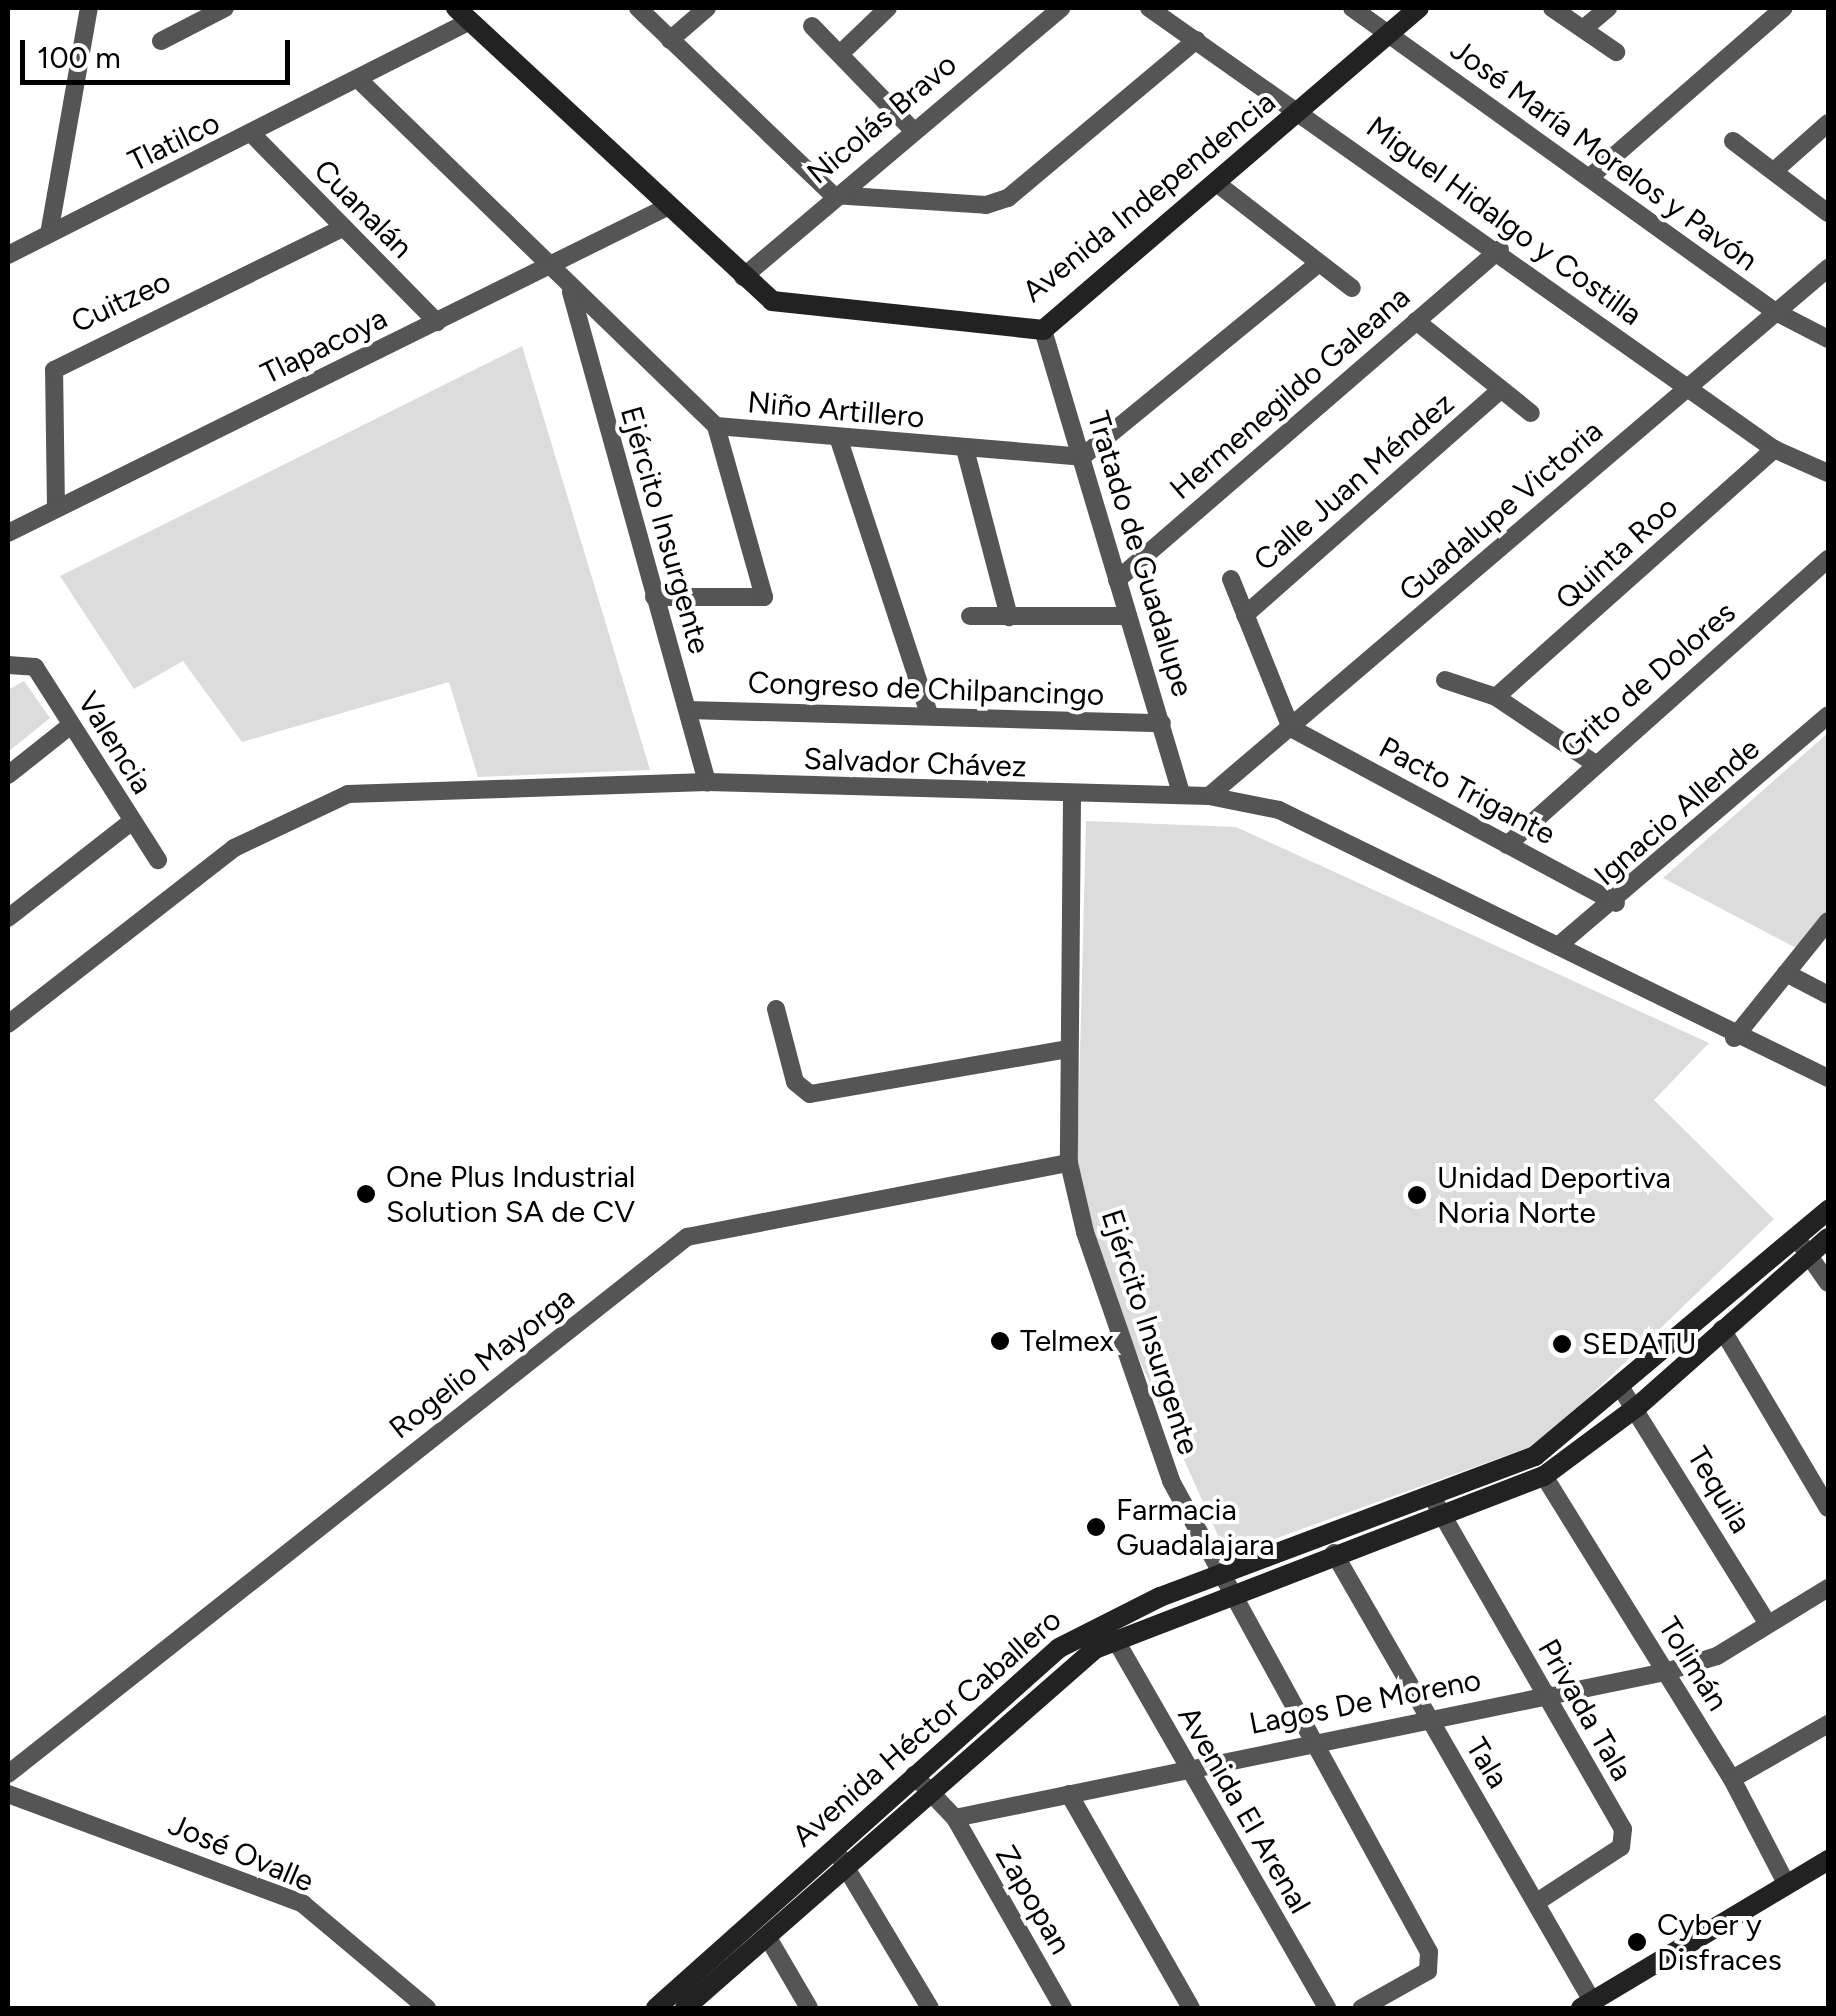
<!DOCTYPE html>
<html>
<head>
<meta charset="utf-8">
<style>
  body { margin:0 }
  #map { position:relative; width:1836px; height:2016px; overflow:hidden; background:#fff; font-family:Figtree,sans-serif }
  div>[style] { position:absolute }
  .green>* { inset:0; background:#dcdcdc }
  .street>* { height:18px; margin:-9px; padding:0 9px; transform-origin:9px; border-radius:9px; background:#555 }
  .secondary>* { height:20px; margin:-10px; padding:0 10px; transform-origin:10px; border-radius:10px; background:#222 }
  .dots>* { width:28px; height:28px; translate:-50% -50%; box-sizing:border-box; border:5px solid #fff; border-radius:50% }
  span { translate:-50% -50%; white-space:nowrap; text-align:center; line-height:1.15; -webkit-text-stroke:8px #fff; paint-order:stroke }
  .street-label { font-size:30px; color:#000 }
  .poi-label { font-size:30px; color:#000 }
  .left { translate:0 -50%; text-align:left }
  .frame { position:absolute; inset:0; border:10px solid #000; pointer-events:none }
  .scale { position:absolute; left:20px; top:40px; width:270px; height:45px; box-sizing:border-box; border:5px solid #000; border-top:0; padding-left:12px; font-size:30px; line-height:35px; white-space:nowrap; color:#000; -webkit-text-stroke:8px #fff; paint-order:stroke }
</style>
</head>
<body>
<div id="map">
  <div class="green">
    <i style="clip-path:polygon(522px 346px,650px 770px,478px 777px,449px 682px,242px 742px,183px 661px,134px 689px,60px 576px)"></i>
    <i style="clip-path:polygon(24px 681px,50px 718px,8px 752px,8px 690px)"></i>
    <i style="clip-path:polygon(1828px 733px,1828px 918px,1802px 951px,1663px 878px)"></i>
    <i style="clip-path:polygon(1086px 821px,1236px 827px,1709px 1043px,1654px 1100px,1774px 1219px,1541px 1443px,1227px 1556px,1119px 1314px,1077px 1171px)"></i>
  </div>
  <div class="street">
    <i style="left:638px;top:8px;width:270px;rotate:43.8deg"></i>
    <i style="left:833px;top:195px;width:153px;rotate:3.7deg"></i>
    <i style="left:986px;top:205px;width:23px;rotate:-18deg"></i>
    <i style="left:1008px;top:198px;width:246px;rotate:-40deg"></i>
    <i style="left:1149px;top:8px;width:765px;rotate:35.21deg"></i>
    <i style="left:1774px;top:449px;width:59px;rotate:24deg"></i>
    <i style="left:1352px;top:8px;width:520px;rotate:35.68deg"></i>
    <i style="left:1774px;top:311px;width:61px;rotate:27.4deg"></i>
    <i style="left:1552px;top:8px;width:78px;rotate:34.5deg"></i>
    <i style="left:812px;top:26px;width:142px;rotate:45.9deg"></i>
    <i style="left:1583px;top:29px;width:33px;rotate:-40deg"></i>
    <i style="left:670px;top:40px;width:49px;rotate:-40.9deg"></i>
    <i style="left:161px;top:41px;width:72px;rotate:-27.3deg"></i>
    <i style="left:841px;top:53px;width:65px;rotate:-43.8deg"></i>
    <i style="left:359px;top:80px;width:497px;rotate:44.1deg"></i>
    <i style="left:716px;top:426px;width:367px;rotate:4.8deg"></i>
    <i style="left:1082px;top:457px;width:305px;rotate:-39.3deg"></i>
    <i style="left:252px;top:134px;width:264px;rotate:45.5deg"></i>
    <i style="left:1733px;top:141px;width:119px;rotate:37.2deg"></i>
    <i style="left:1774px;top:171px;width:72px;rotate:-41.6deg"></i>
    <i style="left:1590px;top:177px;width:257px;rotate:-41.1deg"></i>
    <i style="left:1219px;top:185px;width:168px;rotate:37.8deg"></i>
    <i style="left:49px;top:234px;width:230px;rotate:-80deg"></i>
    <i style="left:8px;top:255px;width:518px;rotate:-26.86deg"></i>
    <i style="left:743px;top:277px;width:417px;rotate:-40.2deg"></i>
    <i style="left:571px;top:292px;width:509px;rotate:74.49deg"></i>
    <i style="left:1416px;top:321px;width:147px;rotate:38.7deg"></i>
    <i style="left:1043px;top:330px;width:485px;rotate:73.4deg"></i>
    <i style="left:839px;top:440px;width:288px;rotate:71.8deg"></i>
    <i style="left:965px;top:449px;width:174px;rotate:75.3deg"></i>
    <i style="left:56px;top:509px;width:139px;rotate:-90.8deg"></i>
    <i style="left:54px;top:370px;width:321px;rotate:-26.2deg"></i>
    <i style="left:8px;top:533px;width:733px;rotate:-26.32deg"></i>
    <i style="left:1231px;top:579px;width:161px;rotate:68.1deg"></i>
    <i style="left:1291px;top:728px;width:369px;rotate:28.3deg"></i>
    <i style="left:1117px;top:580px;width:506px;rotate:-40.83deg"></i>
    <i style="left:654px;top:597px;width:110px"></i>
    <i style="left:764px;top:597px;width:178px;rotate:-105.7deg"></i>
    <i style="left:1245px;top:615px;width:340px;rotate:-41.4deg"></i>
    <i style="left:970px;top:616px;width:158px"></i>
    <i style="left:8px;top:665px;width:27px;rotate:4deg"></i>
    <i style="left:35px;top:667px;width:229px;rotate:57.5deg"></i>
    <i style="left:1445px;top:680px;width:54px;rotate:18.4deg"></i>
    <i style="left:1496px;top:697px;width:118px;rotate:34deg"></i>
    <i style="left:1496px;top:697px;width:373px;rotate:-41.7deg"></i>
    <i style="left:688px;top:710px;width:474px;rotate:1.6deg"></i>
    <i style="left:8px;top:775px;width:80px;rotate:-38.4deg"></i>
    <i style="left:1209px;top:796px;width:814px;rotate:-40.46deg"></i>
    <i style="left:1072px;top:797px;width:366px;rotate:90.5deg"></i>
    <i style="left:1069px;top:1163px;width:71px;rotate:76.9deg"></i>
    <i style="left:1085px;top:1232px;width:263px;rotate:70.9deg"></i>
    <i style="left:1171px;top:1481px;width:537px;rotate:61.29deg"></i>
    <i style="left:1429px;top:1952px;width:19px;rotate:93deg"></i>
    <i style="left:1428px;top:1971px;width:76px;rotate:150.7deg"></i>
    <i style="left:1507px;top:845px;width:430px;rotate:-41.7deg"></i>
    <i style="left:8px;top:918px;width:157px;rotate:-38deg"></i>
    <i style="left:1558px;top:946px;width:355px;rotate:-40.5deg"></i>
    <i style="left:1786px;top:973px;width:47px;rotate:27.6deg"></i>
    <i style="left:776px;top:1009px;width:75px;rotate:75.4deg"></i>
    <i style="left:795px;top:1082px;width:19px;rotate:39deg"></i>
    <i style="left:810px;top:1094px;width:261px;rotate:-9.9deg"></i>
    <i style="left:8px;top:1024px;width:286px;rotate:-37.9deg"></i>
    <i style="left:234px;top:848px;width:126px;rotate:-25.3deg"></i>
    <i style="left:348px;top:794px;width:359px;rotate:-1.9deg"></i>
    <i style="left:707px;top:782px;width:502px;rotate:1.6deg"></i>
    <i style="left:1209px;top:796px;width:71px;rotate:11.3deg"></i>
    <i style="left:1279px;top:810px;width:611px;rotate:26.02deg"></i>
    <i style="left:1734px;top:1038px;width:150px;rotate:-51.2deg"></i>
    <i style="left:1796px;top:1237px;width:56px;rotate:55.2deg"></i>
    <i style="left:1722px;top:1329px;width:208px;rotate:59.4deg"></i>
    <i style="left:1621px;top:1388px;width:278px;rotate:58.1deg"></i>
    <i style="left:1544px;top:1476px;width:357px;rotate:58.2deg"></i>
    <i style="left:1732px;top:1779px;width:119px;rotate:62.6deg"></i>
    <i style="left:1432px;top:1497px;width:383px;rotate:60.1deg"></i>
    <i style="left:1623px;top:1829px;width:18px;rotate:96deg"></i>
    <i style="left:1621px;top:1847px;width:100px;rotate:146.8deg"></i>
    <i style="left:1334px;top:1553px;width:517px;rotate:60.06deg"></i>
    <i style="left:1115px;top:1639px;width:426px;rotate:60.1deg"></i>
    <i style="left:8px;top:1774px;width:866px;rotate:-38.34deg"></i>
    <i style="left:687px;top:1237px;width:389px;rotate:-11deg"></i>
    <i style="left:914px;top:1775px;width:59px;rotate:46.4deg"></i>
    <i style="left:955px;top:1818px;width:219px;rotate:60.4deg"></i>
    <i style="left:1732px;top:1779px;width:111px;rotate:-29.8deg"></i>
    <i style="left:8px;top:1794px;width:315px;rotate:20.4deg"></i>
    <i style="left:303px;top:1904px;width:162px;rotate:40deg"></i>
    <i style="left:1069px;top:1794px;width:246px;rotate:60.3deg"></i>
    <i style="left:955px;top:1818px;width:725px;rotate:-11.62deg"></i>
    <i style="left:1665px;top:1672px;width:54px;rotate:-17.1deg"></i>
    <i style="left:1717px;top:1656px;width:130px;rotate:-31.5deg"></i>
    <i style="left:839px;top:1856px;width:177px;rotate:59.1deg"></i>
    <i style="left:767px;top:1936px;width:83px;rotate:59.7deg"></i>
  </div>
  <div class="secondary">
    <i style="left:456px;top:8px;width:431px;rotate:42.8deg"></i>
    <i style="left:772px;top:301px;width:273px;rotate:6.1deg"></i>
    <i style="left:1043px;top:330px;width:495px;rotate:-40.6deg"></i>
    <i style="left:656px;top:2008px;width:540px;rotate:-41.77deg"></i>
    <i style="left:1059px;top:1648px;width:113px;rotate:-26.8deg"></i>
    <i style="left:1160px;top:1597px;width:401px;rotate:-20.6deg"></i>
    <i style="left:1535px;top:1456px;width:383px;rotate:-40deg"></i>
    <i style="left:685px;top:2008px;width:545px;rotate:-41.21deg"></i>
    <i style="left:1095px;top:1649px;width:481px;rotate:-21.1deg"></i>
    <i style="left:1544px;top:1476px;width:116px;rotate:-36.6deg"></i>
    <i style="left:1637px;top:1407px;width:255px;rotate:-41.5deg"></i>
    <i style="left:1581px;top:2008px;width:288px;rotate:-30.9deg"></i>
  </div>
  <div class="dots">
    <i style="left:366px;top:1194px;background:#000"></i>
    <i style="left:1417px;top:1195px;background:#000"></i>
    <i style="left:1000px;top:1341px;background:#000"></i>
    <i style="left:1562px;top:1344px;background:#000"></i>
    <i style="left:1096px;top:1527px;background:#000"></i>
    <i style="left:1637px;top:1942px;background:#000"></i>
  </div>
  <div class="street-label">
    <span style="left:882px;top:119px;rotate:-40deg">Nicolás Bravo</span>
    <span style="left:174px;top:142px;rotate:-26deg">Tlatilco</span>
    <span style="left:1604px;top:155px;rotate:36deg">José María Morelos y Pavón</span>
    <span style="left:1149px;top:197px;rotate:-39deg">Avenida Independencia</span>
    <span style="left:363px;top:209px;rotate:45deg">Cuanalán</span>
    <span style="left:1504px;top:221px;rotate:36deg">Miguel Hidalgo y Costilla</span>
    <span style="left:121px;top:302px;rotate:-25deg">Cuitzeo</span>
    <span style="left:324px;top:346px;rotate:-26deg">Tlapacoya</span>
    <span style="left:1290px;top:393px;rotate:-41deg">Hermenegildo Galeana</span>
    <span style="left:836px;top:410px;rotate:5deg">Niño Artillero</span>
    <span style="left:1354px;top:482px;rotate:-41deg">Calle Juan Méndez</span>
    <span style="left:1501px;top:511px;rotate:-41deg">Guadalupe Victoria</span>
    <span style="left:665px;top:530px;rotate:74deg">Ejército Insurgente</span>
    <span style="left:1617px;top:553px;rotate:-42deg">Quinta Roo</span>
    <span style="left:1140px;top:554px;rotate:73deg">Tratado de Guadalupe</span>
    <span style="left:1648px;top:680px;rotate:-41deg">Grito de Dolores</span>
    <span style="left:926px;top:689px;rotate:2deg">Congreso de Chilpancingo</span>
    <span style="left:115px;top:743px;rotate:58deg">Valencia</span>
    <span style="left:915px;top:763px;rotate:2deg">Salvador Chávez</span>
    <span style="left:1467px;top:791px;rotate:28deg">Pacto Trigante</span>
    <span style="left:1677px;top:812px;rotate:-41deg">Ignacio Allende</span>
    <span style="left:1150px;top:1332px;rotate:72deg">Ejército Insurgente</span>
    <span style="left:482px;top:1363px;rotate:-38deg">Rogelio Mayorga</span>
    <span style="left:1719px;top:1490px;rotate:59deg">Tequila</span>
    <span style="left:1693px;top:1664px;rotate:58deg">Tolimán</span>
    <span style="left:1365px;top:1702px;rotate:-11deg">Lagos De Moreno</span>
    <span style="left:1585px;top:1710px;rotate:60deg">Privada Tala</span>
    <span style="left:927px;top:1728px;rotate:-41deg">Avenida Héctor Caballero</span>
    <span style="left:1487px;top:1763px;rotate:59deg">Tala</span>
    <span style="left:1244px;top:1810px;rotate:60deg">Avenida El Arenal</span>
    <span style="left:241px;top:1853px;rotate:23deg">José Ovalle</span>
    <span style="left:1033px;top:1900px;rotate:60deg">Zapopan</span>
  </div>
  <div class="poi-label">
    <span class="left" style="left:386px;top:1194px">One Plus Industrial<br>Solution SA de CV</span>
    <span class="left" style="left:1437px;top:1195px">Unidad Deportiva<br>Noria Norte</span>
    <span class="left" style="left:1020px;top:1341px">Telmex</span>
    <span class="left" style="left:1582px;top:1344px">SEDATU</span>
    <span class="left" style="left:1116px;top:1527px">Farmacia<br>Guadalajara</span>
    <span class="left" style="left:1657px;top:1942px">Cyber y<br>Disfraces</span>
  </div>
  <div class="frame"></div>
  <div class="scale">100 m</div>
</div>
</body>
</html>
